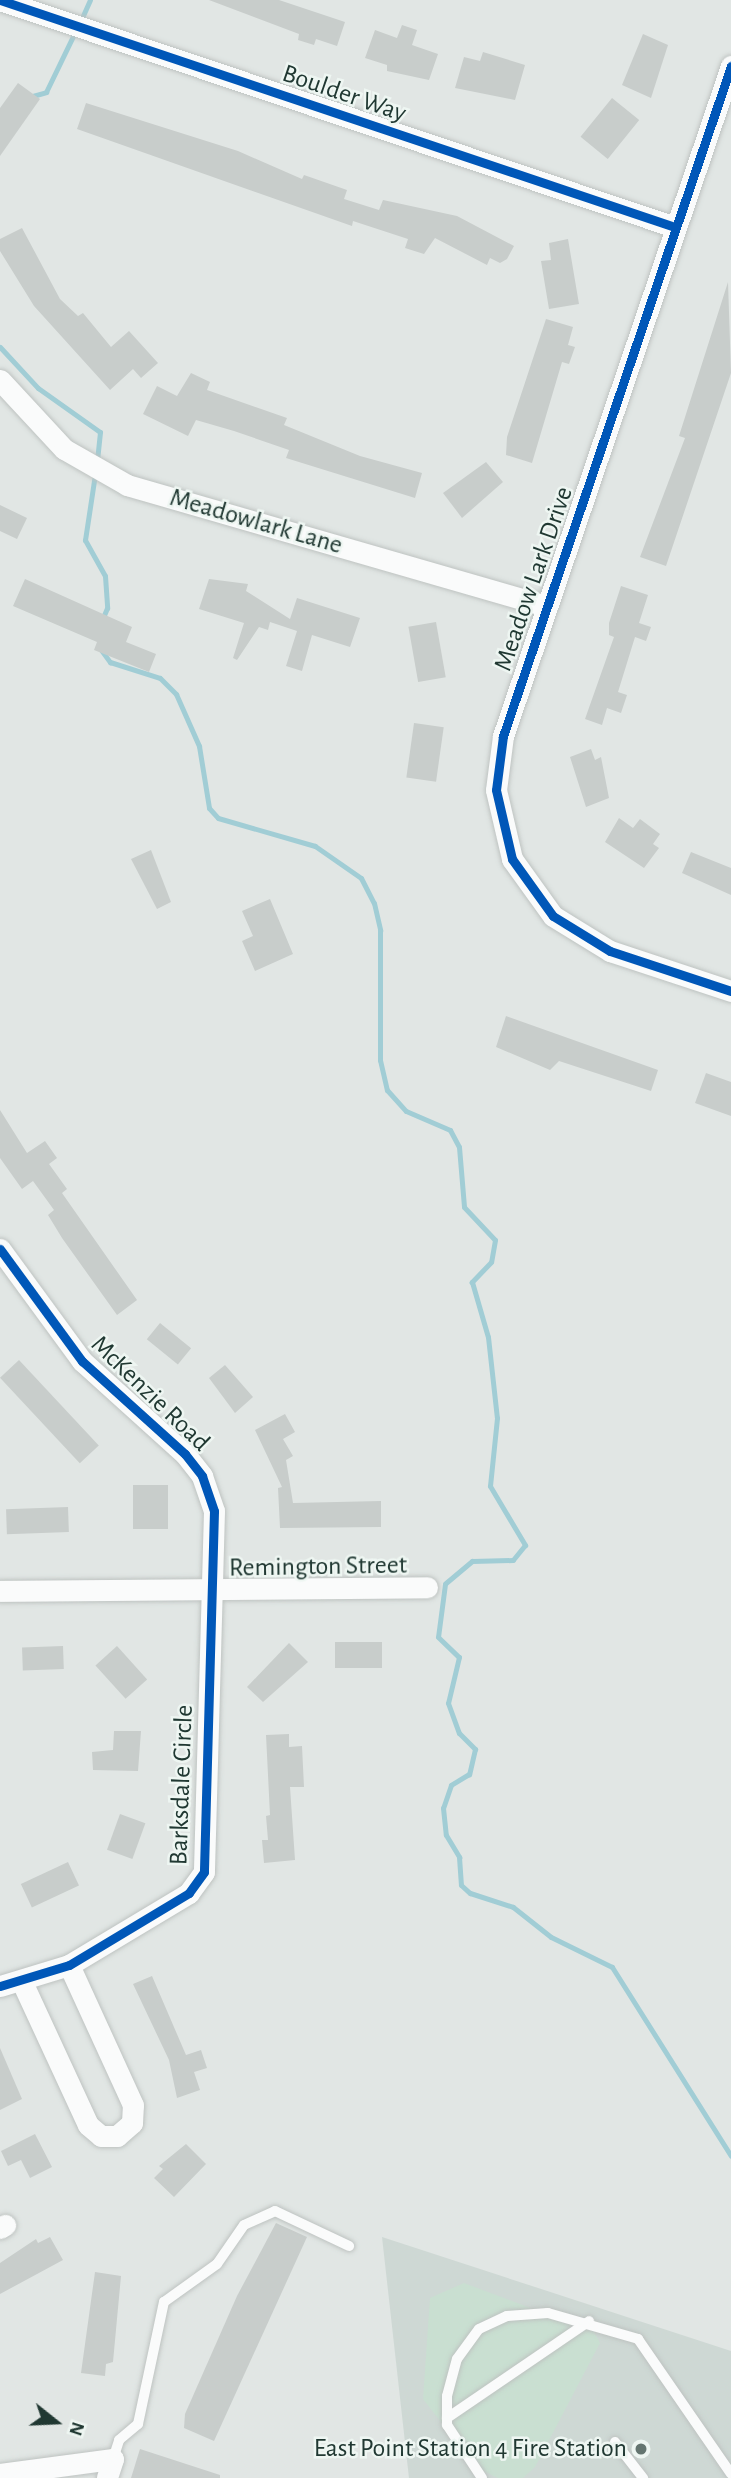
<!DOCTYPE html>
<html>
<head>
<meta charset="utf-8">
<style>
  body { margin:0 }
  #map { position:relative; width:731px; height:2478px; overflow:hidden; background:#e1e6e4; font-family:"Alegreya Sans",sans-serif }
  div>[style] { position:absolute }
  .built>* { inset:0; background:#ced8d4 }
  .green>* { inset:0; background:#c9dfd1 }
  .stream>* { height:5px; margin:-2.5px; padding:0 2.5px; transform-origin:2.5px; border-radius:2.5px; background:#a1cdd5 }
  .building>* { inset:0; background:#c8cdcb; transform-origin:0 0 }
  .roads { filter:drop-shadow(0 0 2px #bec3c1) drop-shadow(0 0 2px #bec3c1) }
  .lane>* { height:10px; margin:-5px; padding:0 5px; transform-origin:5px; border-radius:5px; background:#fafbfb }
  .street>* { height:21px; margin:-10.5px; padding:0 10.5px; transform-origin:10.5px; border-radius:10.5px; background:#fafbfb }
  .cycleway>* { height:9px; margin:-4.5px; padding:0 4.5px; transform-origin:4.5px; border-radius:4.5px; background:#0057b8 }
  .dots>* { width:19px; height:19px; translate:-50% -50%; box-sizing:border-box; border:4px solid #eef6f2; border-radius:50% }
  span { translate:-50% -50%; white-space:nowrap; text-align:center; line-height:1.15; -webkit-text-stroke:5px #eef6f2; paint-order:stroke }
  .street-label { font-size:26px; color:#203832 }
  .poi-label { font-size:26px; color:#203832 }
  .right { translate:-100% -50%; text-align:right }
  .north { position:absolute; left:21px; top:2387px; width:70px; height:70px; -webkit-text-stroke:5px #eef6f2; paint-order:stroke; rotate:108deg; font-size:19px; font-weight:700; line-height:28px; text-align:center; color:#203832 }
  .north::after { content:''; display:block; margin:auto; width:24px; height:32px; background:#203832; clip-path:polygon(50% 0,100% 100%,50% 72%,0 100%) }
</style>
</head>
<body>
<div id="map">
  <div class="built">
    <i style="clip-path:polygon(382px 2237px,731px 2351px,731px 2478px,409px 2478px)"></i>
  </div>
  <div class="green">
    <i style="clip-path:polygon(464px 2283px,594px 2332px,600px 2343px,535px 2467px,523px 2478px,498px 2478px,477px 2468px,423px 2399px,430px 2298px)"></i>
  </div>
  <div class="stream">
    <i style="left:81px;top:20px;width:22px;rotate:-66deg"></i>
    <i style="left:29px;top:97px;width:18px;rotate:-16deg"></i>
    <i style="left:46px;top:92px;width:67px;rotate:-64.2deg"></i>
    <i style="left:0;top:347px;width:56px;rotate:47.2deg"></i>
    <i style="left:38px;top:388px;width:76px;rotate:35.4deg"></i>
    <i style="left:100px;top:432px;width:29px;rotate:96deg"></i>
    <i style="left:95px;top:474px;width:67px;rotate:98.6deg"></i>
    <i style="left:85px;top:540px;width:41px;rotate:60.9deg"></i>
    <i style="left:105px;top:576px;width:32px;rotate:86deg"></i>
    <i style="left:107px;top:608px;width:13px;rotate:113deg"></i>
    <i style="left:99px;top:647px;width:19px;rotate:54deg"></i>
    <i style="left:110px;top:662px;width:52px;rotate:17.7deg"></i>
    <i style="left:160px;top:678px;width:23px;rotate:45deg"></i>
    <i style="left:176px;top:694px;width:57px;rotate:66.1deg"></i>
    <i style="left:199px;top:746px;width:63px;rotate:80.8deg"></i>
    <i style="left:209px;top:808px;width:13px;rotate:48deg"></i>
    <i style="left:218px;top:818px;width:101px;rotate:16.1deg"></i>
    <i style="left:315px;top:846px;width:56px;rotate:34.8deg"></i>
    <i style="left:361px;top:878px;width:28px;rotate:63deg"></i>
    <i style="left:374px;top:903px;width:28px;rotate:77deg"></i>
    <i style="left:380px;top:930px;width:130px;rotate:90deg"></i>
    <i style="left:380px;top:1060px;width:31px;rotate:77deg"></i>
    <i style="left:387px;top:1090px;width:28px;rotate:48deg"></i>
    <i style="left:406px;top:1111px;width:48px;rotate:23.4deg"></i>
    <i style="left:450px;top:1130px;width:19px;rotate:62deg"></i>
    <i style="left:459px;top:1147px;width:60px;rotate:85.2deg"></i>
    <i style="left:464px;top:1207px;width:45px;rotate:46.8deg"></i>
    <i style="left:495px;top:1240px;width:22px;rotate:100deg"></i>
    <i style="left:491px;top:1262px;width:28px;rotate:134deg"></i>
    <i style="left:472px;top:1282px;width:57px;rotate:73.8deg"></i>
    <i style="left:488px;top:1337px;width:81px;rotate:83.7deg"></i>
    <i style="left:497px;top:1418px;width:68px;rotate:95.9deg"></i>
    <i style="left:490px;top:1486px;width:69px;rotate:59.3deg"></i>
    <i style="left:525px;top:1545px;width:19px;rotate:129deg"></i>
    <i style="left:513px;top:1560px;width:41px;rotate:178.6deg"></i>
    <i style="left:472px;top:1561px;width:35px;rotate:140deg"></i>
    <i style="left:445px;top:1584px;width:53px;rotate:97.5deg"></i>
    <i style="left:438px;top:1637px;width:29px;rotate:44deg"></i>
    <i style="left:459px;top:1657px;width:47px;rotate:103.4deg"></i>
    <i style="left:448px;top:1703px;width:32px;rotate:70deg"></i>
    <i style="left:459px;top:1733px;width:23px;rotate:45deg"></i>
    <i style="left:475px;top:1749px;width:26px;rotate:103deg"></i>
    <i style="left:469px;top:1774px;width:21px;rotate:149deg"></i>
    <i style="left:451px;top:1785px;width:24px;rotate:109deg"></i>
    <i style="left:443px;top:1808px;width:27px;rotate:84deg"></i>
    <i style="left:446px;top:1835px;width:26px;rotate:59deg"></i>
    <i style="left:459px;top:1857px;width:28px;rotate:86deg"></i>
    <i style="left:461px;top:1885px;width:12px;rotate:42deg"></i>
    <i style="left:470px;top:1893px;width:45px;rotate:18deg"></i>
    <i style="left:513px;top:1907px;width:48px;rotate:38.3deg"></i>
    <i style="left:551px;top:1937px;width:68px;rotate:26.2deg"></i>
    <i style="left:612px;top:1967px;width:223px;rotate:57.8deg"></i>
  </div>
  <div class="building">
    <i style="clip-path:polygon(209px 0,279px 0,345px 22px,337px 46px,316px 39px,314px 45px,298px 40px,299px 34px)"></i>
    <i style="clip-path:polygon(402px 25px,417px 30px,412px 45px,438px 54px,429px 80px,387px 71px,387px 65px,365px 58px,375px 30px,397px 38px)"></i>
    <i style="clip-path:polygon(643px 34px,668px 45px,651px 98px,622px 85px)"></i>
    <i style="clip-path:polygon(483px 52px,525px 65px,515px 100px,455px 88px,464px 57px,480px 61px)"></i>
    <i style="clip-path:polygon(18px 83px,40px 99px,0 156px,0 108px)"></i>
    <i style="left:612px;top:98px;width:35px;height:50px;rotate:39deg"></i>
    <i style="clip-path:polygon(86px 103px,238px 151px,302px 179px,304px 175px,347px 190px,344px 199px,379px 210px,383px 200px,457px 216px,514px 246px,507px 259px,500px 263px,490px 258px,487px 265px,435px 238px,424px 254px,405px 248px,408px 239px,353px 221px,352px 226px,77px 129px)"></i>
    <i style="clip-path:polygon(22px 228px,60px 299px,78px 316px,83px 313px,111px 347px,129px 331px,158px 363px,141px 378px,133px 369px,110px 390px,34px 306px,0 251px,0 239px)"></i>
    <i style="clip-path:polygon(568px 239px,579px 304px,549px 309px,541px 261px,551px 260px,549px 243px)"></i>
    <i style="clip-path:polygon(728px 282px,731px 373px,666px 566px,640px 557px,685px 438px,679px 436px)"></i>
    <i style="clip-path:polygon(546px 319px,573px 327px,568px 345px,575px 347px,569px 364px,562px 362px,532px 463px,506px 455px,507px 437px)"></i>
    <i style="clip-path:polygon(191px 373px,210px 382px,207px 390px,287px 418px,284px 425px,360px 456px,422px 473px,415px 498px,286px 458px,289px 450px,234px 431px,196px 420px,188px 436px,143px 414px,157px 386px,177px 396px)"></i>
    <i style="clip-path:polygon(486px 462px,503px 482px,462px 518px,443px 493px)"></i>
    <i style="clip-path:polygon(0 505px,27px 518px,17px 539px,0 531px)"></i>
    <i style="clip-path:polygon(25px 579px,132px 627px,126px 642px,156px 654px,149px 672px,94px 650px,97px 642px,13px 606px)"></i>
    <i style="clip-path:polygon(209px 579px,248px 584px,246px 591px,290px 619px,297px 598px,360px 618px,350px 647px,312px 635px,302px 671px,286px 666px,297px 631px,270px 622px,268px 630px,259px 627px,237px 660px,233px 658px,244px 623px,199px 609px)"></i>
    <i style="clip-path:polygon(621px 586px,648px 595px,639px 623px,651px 627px,646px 641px,635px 637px,618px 692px,627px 695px,621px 713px,607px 708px,602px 725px,585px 719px,614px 637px,609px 635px,609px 623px)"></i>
    <i style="left:436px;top:622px;width:56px;height:28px;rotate:80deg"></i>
    <i style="left:414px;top:723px;width:30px;height:55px;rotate:8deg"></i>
    <i style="clip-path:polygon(591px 749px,595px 760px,601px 757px,609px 798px,586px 807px,570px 757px)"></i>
    <i style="clip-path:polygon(619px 818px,633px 828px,640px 819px,660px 834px,653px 844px,659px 848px,644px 868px,605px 842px)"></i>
    <i style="clip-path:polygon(151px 850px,171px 902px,157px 909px,131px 859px)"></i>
    <i style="clip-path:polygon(691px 852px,731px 868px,731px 895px,682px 873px)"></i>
    <i style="clip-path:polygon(270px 899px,293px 954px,255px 971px,242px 941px,253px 936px,242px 911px)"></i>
    <i style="clip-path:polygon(506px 1016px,658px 1070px,651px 1091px,559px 1061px,550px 1070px,496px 1047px)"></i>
    <i style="clip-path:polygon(706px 1073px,731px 1082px,731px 1116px,695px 1103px)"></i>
    <i style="clip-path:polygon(0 1110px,27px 1153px,45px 1141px,57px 1158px,49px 1164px,67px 1189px,62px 1193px,137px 1300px,117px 1315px,62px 1238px,48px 1215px,54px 1210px,33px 1181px,22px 1189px,0 1158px)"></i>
    <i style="left:160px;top:1323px;width:40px;height:21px;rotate:39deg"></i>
    <i style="left:19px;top:1360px;width:117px;height:26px;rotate:47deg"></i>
    <i style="clip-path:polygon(225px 1365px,253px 1397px,235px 1413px,209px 1378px)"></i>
    <i style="clip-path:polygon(285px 1414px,295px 1432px,283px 1439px,293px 1456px,286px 1460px,293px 1503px,381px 1501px,381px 1527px,280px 1528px,278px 1488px,282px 1487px,255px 1430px)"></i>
    <i style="left:133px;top:1485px;width:35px;height:44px"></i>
    <i style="left:68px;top:1507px;width:25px;height:62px;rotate:88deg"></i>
    <i style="left:335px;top:1642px;width:47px;height:26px"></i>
    <i style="clip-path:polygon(289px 1643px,308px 1662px,263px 1702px,247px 1687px)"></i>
    <i style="left:63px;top:1646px;width:23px;height:41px;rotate:88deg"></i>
    <i style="left:117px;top:1646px;width:45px;height:29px;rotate:48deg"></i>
    <i style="clip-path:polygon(114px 1731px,141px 1731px,138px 1771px,93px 1770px,92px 1752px,113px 1750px)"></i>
    <i style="clip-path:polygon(289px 1734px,289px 1747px,302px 1746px,304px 1787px,290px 1787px,295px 1860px,264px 1863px,262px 1840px,268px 1840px,266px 1816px,270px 1815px,266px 1735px)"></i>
    <i style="left:120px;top:1814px;width:27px;height:38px;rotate:20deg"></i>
    <i style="left:68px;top:1862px;width:26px;height:52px;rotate:65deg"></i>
    <i style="clip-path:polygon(152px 1976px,186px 2055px,201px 2050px,207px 2068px,194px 2072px,200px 2090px,177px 2098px,169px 2060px,133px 1984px)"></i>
    <i style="clip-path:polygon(0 2048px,22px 2099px,0 2110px)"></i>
    <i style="clip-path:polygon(35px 2134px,52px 2167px,30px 2178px,21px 2160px,8px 2166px,1px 2151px)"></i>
    <i style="clip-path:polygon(186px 2144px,206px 2164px,174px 2197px,154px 2178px,163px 2169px,159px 2166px)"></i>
    <i style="clip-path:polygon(276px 2223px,307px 2237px,214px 2441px,184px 2428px,185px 2414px,237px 2296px)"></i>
    <i style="clip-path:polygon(50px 2237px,63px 2260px,0 2294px,0 2263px,36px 2239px,38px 2243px)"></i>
    <i style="clip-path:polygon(95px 2272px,121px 2276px,113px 2362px,106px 2364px,105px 2376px,81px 2373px)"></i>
    <i style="clip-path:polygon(140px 2449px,220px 2475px,220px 2478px,131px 2478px)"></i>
  </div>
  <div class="roads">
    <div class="lane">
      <i style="left:447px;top:2418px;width:172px;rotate:-34.3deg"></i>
      <i style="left:615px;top:2442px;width:46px;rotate:52.1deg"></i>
      <i style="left:113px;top:2459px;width:20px;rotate:-72deg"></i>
      <i style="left:119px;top:2440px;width:25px;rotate:-40deg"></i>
      <i style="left:138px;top:2424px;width:125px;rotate:-78deg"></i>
      <i style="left:164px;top:2302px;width:65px;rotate:-35.6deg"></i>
      <i style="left:217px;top:2264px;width:47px;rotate:-55.3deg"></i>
      <i style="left:244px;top:2225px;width:34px;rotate:-24deg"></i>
      <i style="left:275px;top:2211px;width:82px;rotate:25.3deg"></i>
      <i style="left:482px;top:2478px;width:64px;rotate:-123.4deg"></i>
      <i style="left:447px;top:2425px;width:29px;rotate:-90deg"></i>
      <i style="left:447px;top:2396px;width:38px;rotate:-75deg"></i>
      <i style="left:457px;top:2359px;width:37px;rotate:-54deg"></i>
      <i style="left:479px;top:2329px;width:31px;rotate:-25deg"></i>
      <i style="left:507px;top:2316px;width:41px;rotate:-4.2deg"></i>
      <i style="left:548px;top:2313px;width:94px;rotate:16.1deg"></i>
      <i style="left:638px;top:2339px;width:164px;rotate:55.4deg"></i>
    </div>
    <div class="street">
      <i style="left:0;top:0;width:712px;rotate:18.59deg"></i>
      <i style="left:731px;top:66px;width:708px;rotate:108.79deg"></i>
      <i style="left:503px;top:736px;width:54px;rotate:97.4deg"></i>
      <i style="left:496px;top:790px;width:71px;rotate:76.9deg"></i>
      <i style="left:512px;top:859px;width:70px;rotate:54.3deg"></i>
      <i style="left:553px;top:916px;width:67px;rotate:31.6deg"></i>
      <i style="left:610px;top:951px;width:127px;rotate:18.3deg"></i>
      <i style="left:0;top:380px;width:94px;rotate:47.2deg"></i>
      <i style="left:64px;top:449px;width:73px;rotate:29.7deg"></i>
      <i style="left:127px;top:485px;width:437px;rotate:16.1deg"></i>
      <i style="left:0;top:1249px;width:139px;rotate:53.8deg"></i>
      <i style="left:82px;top:1361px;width:139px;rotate:42.1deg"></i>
      <i style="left:185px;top:1454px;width:28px;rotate:52deg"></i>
      <i style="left:202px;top:1476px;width:37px;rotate:71deg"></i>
      <i style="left:214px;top:1511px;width:361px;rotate:91.6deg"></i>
      <i style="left:204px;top:1872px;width:26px;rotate:126deg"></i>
      <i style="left:189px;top:1893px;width:140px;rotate:149deg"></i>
      <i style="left:69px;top:1965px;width:72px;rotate:163.1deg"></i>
      <i style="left:0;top:1591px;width:427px;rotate:-0.5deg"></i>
      <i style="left:22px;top:1982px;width:157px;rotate:65.2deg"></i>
      <i style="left:88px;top:2125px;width:17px;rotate:40deg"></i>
      <i style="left:101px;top:2136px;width:16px"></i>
      <i style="left:117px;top:2136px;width:20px;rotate:-41deg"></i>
      <i style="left:132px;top:2123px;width:18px;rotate:-87deg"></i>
      <i style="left:133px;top:2105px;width:154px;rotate:-114.6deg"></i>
      <i style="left:0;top:2228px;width:6px;rotate:-31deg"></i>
      <i style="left:0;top:2474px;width:114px;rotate:-7.6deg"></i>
      <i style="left:113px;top:2459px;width:20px;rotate:108deg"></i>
    </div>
  </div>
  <div class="cycleway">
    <i style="left:0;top:0;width:712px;rotate:18.59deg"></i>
    <i style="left:731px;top:66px;width:708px;rotate:108.79deg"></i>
    <i style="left:503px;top:736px;width:54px;rotate:97.4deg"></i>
    <i style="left:496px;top:790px;width:71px;rotate:76.9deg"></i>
    <i style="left:512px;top:859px;width:70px;rotate:54.3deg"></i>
    <i style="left:553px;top:916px;width:67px;rotate:31.6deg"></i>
    <i style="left:610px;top:951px;width:127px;rotate:18.3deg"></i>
    <i style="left:0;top:1249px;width:139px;rotate:53.8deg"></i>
    <i style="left:82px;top:1361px;width:139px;rotate:42.1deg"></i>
    <i style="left:185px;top:1454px;width:28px;rotate:52deg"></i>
    <i style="left:202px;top:1476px;width:37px;rotate:71deg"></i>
    <i style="left:214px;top:1511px;width:361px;rotate:91.6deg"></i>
    <i style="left:204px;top:1872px;width:26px;rotate:126deg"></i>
    <i style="left:189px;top:1893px;width:140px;rotate:149deg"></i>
    <i style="left:69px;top:1965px;width:72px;rotate:163.1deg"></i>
  </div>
  <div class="dots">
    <i style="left:641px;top:2449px;background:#647570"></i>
  </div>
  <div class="street-label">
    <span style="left:344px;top:94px;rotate:19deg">Boulder Way</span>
    <span style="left:256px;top:522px;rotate:16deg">Meadowlark Lane</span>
    <span style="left:534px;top:579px;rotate:-71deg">Meadow Lark Drive</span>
    <span style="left:150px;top:1394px;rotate:44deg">McKenzie Road</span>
    <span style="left:318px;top:1567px;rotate:-1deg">Remington Street</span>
    <span style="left:182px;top:1785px;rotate:-88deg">Barksdale Circle</span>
  </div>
  <div class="poi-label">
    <span class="right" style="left:627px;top:2449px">East Point Station 4 Fire Station</span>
  </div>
  <div class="north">N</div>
</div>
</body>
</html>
